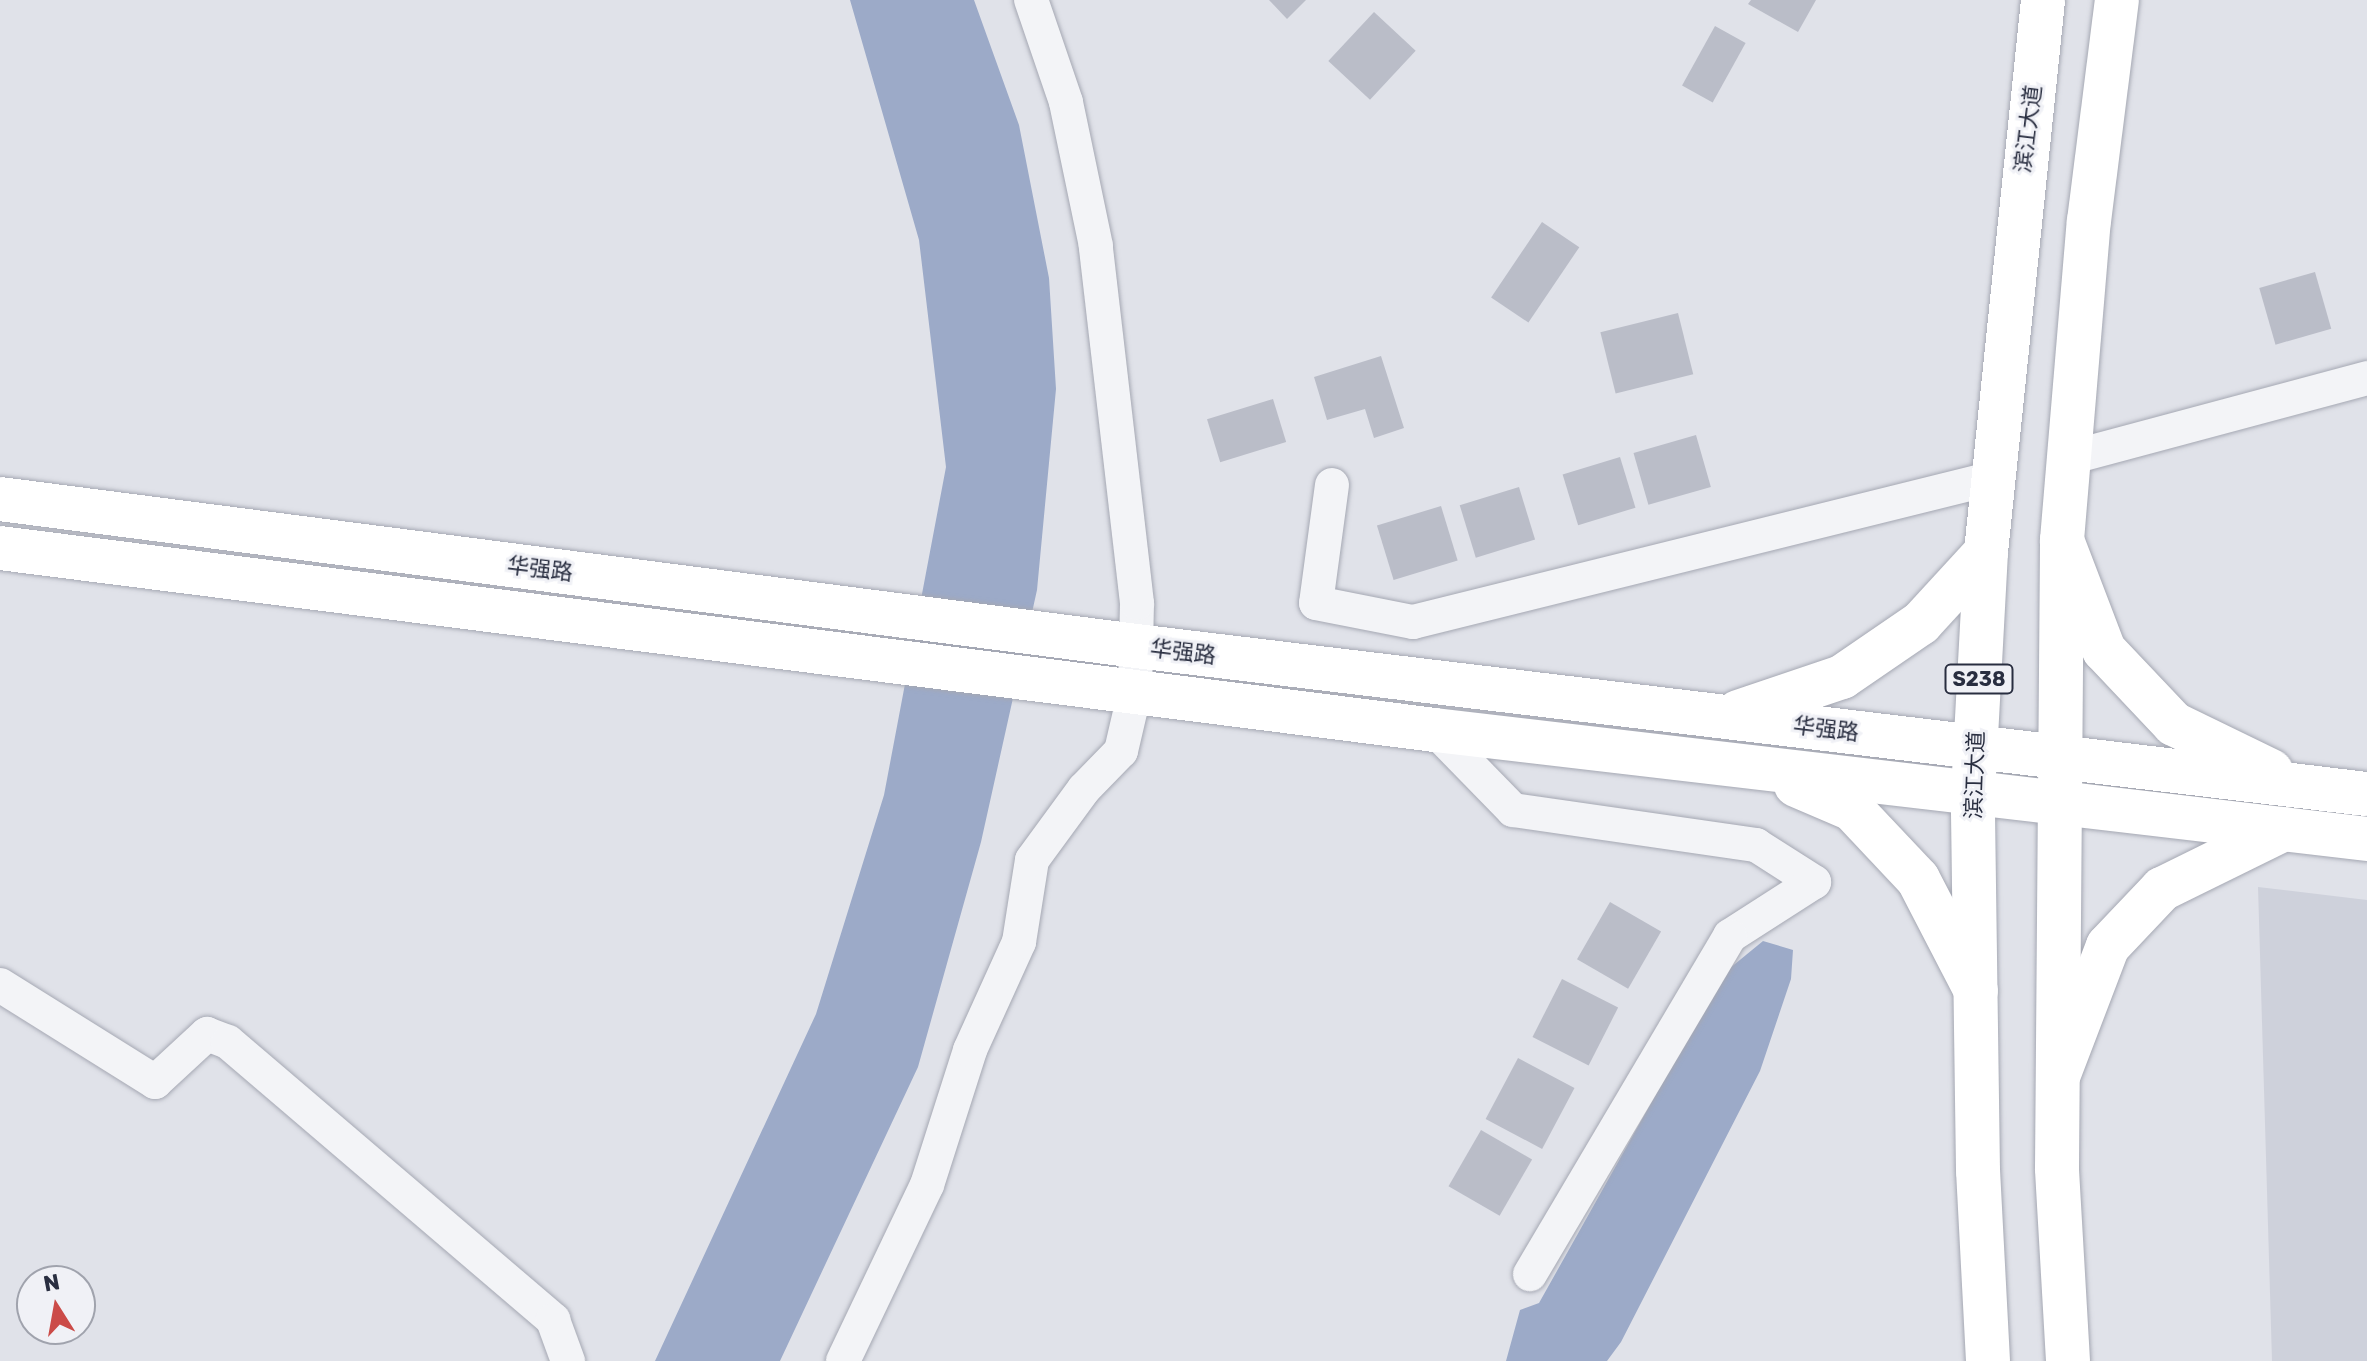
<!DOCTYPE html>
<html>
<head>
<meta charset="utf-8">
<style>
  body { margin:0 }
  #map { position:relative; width:2367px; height:1361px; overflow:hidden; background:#e0e2e9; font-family:Rubik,"Noto Sans SC",sans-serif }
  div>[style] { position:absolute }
  .built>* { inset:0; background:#ced1db }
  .water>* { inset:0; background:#9caac8 }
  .building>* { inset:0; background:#babdc8; transform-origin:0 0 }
  .roads { filter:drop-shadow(0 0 2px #a5a8b3) drop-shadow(0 0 2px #a5a8b3) }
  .street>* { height:34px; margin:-17px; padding:0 17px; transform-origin:17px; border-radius:17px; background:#f3f4f7 }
  .secondary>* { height:44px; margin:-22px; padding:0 22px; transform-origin:22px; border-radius:22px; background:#fff }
  .primary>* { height:44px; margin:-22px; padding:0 22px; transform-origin:22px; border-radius:22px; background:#fff }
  span { translate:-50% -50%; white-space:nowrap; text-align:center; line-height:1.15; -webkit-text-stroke:6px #f0f1f6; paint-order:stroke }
  .shield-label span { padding:2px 6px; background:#f0f1f6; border:2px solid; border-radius:6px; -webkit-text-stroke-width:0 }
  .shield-label { font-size:20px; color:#292e40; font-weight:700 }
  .street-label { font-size:22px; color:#292e40 }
  .north { position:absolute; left:16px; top:1265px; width:80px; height:80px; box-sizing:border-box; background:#f0f1f6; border:2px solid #a0a3ad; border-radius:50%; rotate:349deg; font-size:22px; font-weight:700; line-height:32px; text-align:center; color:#292e40 }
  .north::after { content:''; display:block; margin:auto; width:28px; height:36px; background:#cb4b48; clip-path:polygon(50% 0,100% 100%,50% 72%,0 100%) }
</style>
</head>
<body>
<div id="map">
  <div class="built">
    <i style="clip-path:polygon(2258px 887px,2367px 900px,2367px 1361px,2272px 1361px)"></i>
  </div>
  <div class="water">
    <i style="clip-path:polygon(850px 0,974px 0,1019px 125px,1049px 278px,1056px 389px,1037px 590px,981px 842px,918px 1067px,780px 1361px,655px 1361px,816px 1014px,884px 795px,946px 467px,919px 240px)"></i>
    <i style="clip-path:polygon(1763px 941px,1793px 950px,1791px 979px,1760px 1071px,1621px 1342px,1607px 1361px,1506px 1361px,1520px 1310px,1539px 1303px,1724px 973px)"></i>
  </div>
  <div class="building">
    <i style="clip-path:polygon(1269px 0,1306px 0,1287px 19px)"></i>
    <i style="clip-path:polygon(1751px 0,1816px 0,1798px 32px,1748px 4px)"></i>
    <i style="left:1374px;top:12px;width:57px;height:67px;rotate:43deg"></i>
    <i style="left:1715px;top:26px;width:35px;height:68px;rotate:29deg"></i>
    <i style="left:1542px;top:222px;width:45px;height:91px;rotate:34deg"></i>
    <i style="left:2315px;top:272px;width:59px;height:58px;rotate:74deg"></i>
    <i style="left:1678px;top:313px;width:63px;height:80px;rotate:76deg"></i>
    <i style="clip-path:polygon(1381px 356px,1404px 428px,1374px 438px,1365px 409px,1327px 420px,1314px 377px)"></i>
    <i style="left:1273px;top:399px;width:45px;height:69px;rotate:73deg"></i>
    <i style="left:1696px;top:435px;width:54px;height:65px;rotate:74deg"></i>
    <i style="left:1620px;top:457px;width:53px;height:60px;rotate:73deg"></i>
    <i style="left:1519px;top:487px;width:55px;height:62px;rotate:73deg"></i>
    <i style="left:1441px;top:506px;width:57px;height:67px;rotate:73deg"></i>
    <i style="left:1610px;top:902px;width:59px;height:66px;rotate:30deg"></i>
    <i style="left:1562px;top:979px;width:63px;height:65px;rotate:27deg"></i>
    <i style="left:1518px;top:1058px;width:64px;height:69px;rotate:28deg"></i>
    <i style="left:1481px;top:1130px;width:59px;height:65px;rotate:30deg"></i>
  </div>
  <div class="roads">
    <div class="street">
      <i style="left:2069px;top:458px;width:309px;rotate:-15deg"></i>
      <i style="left:1332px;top:485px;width:119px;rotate:97.7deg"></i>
      <i style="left:1316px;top:603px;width:99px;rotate:11.1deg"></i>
      <i style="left:1413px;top:622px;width:598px;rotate:-13.94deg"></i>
      <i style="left:1435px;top:730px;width:112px;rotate:45.7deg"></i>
      <i style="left:1513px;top:810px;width:246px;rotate:8.2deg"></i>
      <i style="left:1756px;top:845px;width:69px;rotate:32.5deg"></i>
      <i style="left:1814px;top:882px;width:100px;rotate:147.3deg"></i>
      <i style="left:1730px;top:936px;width:393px;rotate:120.6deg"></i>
      <i style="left:0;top:985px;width:183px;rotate:32deg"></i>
      <i style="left:155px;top:1082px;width:71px;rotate:-42.7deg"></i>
      <i style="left:207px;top:1034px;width:22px;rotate:21deg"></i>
      <i style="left:228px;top:1042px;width:428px;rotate:40.5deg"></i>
      <i style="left:553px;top:1320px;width:44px;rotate:69.9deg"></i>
      <i style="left:843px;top:1361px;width:195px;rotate:-64.5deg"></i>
      <i style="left:927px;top:1185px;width:142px;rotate:-72.3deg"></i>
      <i style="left:970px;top:1050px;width:119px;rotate:-65.6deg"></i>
      <i style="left:1019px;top:942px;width:83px;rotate:-81deg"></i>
      <i style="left:1032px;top:860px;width:88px;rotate:-53.8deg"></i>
      <i style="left:1084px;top:789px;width:53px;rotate:-45.8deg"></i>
      <i style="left:1121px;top:751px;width:62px;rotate:-76.9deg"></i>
      <i style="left:1135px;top:691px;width:88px;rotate:-88.7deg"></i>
      <i style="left:1137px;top:603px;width:359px;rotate:-96.6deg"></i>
      <i style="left:1096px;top:246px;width:147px;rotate:-101.8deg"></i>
      <i style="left:1066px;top:102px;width:108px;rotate:-108.9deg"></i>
    </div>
    <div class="secondary">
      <i style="left:0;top:499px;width:1145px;rotate:7.37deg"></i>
      <i style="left:1136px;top:646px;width:1240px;rotate:6.86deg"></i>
      <i style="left:2062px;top:540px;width:118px;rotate:69.1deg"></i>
      <i style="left:2104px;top:650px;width:102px;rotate:46.6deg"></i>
      <i style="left:2174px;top:724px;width:108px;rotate:25.9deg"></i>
      <i style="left:0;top:548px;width:1446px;rotate:7.23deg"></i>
      <i style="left:1435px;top:730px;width:938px;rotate:6.67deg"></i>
      <i style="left:1738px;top:712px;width:110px;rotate:-18.6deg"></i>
      <i style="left:1842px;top:677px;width:96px;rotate:-34.4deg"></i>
      <i style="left:1921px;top:623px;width:96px;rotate:-47.5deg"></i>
      <i style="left:1796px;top:785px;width:61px;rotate:23.2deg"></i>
      <i style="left:1852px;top:809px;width:96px;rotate:46.7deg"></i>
      <i style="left:1918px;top:879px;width:126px;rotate:62.6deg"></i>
      <i style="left:2059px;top:1074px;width:137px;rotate:-69.1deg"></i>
      <i style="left:2108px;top:946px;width:79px;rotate:-46.5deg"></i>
      <i style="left:2162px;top:889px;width:136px;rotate:-26.2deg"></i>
    </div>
    <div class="primary">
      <i style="left:1988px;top:1361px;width:190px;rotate:-93deg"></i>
      <i style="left:1978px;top:1171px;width:379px;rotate:-90.8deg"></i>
      <i style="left:1973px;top:792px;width:240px;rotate:-86.9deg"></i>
      <i style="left:1986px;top:552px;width:555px;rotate:-84.1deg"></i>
      <i style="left:2068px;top:1361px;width:193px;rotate:-93.3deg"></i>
      <i style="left:2057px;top:1168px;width:628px;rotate:-89.54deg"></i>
      <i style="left:2062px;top:540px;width:320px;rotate:-85.2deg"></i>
      <i style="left:2089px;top:221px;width:223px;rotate:-82.8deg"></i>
    </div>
  </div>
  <div class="shield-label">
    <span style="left:1979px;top:679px">S238</span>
  </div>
  <div class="street-label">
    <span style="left:2028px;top:129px;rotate:-83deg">滨江大道</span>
    <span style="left:540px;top:569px;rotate:7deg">华强路</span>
    <span style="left:1183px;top:652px;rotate:7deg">华强路</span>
    <span style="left:1826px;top:729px;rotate:7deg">华强路</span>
    <span style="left:1975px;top:775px;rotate:-88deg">滨江大道</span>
  </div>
  <div class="north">N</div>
</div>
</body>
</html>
